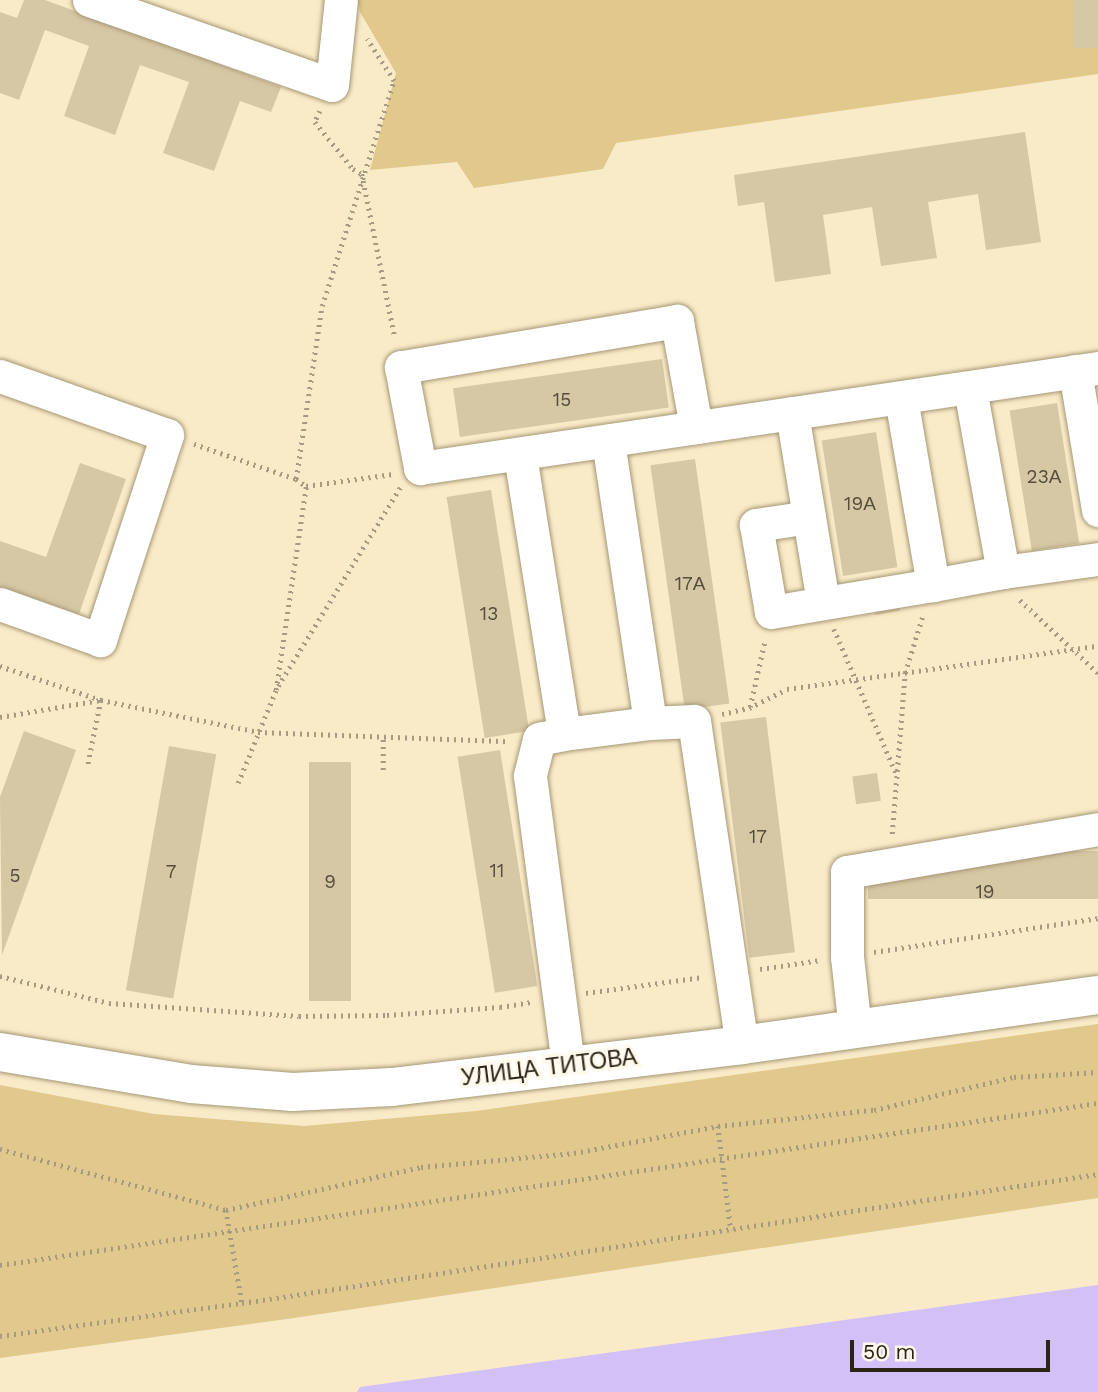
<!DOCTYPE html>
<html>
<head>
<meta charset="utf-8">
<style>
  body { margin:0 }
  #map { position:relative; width:1098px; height:1392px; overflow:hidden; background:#faebc8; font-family:"Work Sans",sans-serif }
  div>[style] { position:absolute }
  .green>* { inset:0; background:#e1c88d }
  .water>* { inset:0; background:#d2c0f6 }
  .building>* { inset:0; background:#d6c7a5; transform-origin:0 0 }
  .path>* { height:4.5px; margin-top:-2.25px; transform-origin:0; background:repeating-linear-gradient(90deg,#a69b81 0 2px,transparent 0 7px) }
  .roads { filter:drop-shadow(0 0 2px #a59776) drop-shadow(0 0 2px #a59776) }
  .minor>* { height:33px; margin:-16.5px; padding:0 16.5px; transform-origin:16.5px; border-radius:16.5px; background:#fff }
  .major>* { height:38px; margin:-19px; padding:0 19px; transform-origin:19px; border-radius:19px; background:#fff }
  span { translate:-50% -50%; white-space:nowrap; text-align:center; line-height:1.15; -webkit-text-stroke:7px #fff9eb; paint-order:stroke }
  .number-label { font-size:19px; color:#564e3b }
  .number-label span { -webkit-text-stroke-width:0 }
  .street-label { font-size:23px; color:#2b2518 }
  .scale { position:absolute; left:850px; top:1340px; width:200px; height:32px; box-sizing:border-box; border:4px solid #2b2518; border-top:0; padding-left:9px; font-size:21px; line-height:24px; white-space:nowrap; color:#2b2518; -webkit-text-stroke:5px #fff9eb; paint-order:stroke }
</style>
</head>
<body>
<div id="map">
  <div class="green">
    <i style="clip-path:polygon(358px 0,1098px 0,1098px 74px,616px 143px,603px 169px,474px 188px,457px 162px,370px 170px,396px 73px,360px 12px)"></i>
    <i style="clip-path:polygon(1098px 1024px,1098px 1198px,294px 1318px,0 1358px,0 1085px,154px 1114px,304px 1126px,476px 1111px)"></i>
  </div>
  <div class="water">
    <i style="clip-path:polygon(1098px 1285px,1098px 1392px,357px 1392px,360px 1387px)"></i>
  </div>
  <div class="building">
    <i style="clip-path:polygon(24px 0,45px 0,281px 87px,271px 112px,240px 101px,214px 171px,163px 153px,189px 82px,140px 65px,115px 135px,64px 116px,89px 46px,45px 30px,19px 100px,0 93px,0 12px,17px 18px)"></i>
    <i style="left:1073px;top:0;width:25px;height:48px"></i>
    <i style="clip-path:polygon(1025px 132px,1041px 242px,986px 250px,978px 194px,928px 202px,937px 258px,881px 266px,872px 207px,823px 215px,831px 274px,775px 282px,764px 202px,738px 206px,734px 175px)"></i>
    <i style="left:662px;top:359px;width:49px;height:211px;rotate:82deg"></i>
    <i style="left:1057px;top:403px;width:142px;height:48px;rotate:81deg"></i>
    <i style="left:876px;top:432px;width:137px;height:55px;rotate:81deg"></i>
    <i style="left:695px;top:459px;width:247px;height:45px;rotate:82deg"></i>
    <i style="clip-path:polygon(80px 463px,126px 479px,79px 614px,0 587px,0 541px,46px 557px)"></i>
    <i style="left:491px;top:490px;width:244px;height:45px;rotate:81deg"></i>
    <i style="left:897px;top:594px;width:17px;height:25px;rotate:80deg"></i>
    <i style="left:766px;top:717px;width:237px;height:46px;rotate:83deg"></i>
    <i style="clip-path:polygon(24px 731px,76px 750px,2px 955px,0 797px)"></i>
    <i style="left:169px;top:746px;width:48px;height:248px;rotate:10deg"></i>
    <i style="left:500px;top:750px;width:239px;height:43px;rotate:81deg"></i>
    <i style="left:309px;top:762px;width:42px;height:239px"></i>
    <i style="left:877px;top:773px;width:28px;height:25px;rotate:82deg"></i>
    <i style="left:1098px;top:851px;width:48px;height:230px;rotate:90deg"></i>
  </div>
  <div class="path">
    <i style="left:320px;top:111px;width:12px;rotate:114deg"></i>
    <i style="left:315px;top:122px;width:60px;rotate:51deg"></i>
    <i style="left:353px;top:169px;width:10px;rotate:29deg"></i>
    <i style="left:362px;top:174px;width:167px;rotate:78.6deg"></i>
    <i style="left:194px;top:444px;width:108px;rotate:18.9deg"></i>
    <i style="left:296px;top:479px;width:12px;rotate:35deg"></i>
    <i style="left:306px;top:486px;width:88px;rotate:-7.9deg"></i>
    <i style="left:296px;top:479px;width:175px;rotate:-81.5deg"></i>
    <i style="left:322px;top:306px;width:236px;rotate:-72.3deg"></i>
    <i style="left:394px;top:81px;width:50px;rotate:-122.7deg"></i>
    <i style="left:1020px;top:600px;width:107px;rotate:43.1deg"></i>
    <i style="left:834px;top:629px;width:159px;rotate:66.7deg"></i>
    <i style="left:0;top:666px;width:107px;rotate:18.6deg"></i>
    <i style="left:101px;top:700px;width:160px;rotate:11.5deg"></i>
    <i style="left:258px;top:732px;width:250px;rotate:2.1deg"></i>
    <i style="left:278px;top:686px;width:233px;rotate:-58.4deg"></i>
    <i style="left:750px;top:707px;width:69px;rotate:-77.4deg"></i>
    <i style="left:722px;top:714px;width:28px;rotate:-13deg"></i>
    <i style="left:749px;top:708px;width:42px;rotate:-26.6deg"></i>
    <i style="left:787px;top:689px;width:314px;rotate:-7.9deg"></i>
    <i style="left:0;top:717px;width:102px;rotate:-9.6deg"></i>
    <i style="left:101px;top:700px;width:66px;rotate:101.3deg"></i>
    <i style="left:383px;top:770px;width:33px;rotate:-90deg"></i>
    <i style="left:238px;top:783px;width:100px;rotate:-67.8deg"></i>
    <i style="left:276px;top:690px;width:206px;rotate:-81.6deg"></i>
    <i style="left:892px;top:834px;width:162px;rotate:-85.4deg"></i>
    <i style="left:905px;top:673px;width:61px;rotate:-72.8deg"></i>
    <i style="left:874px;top:952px;width:227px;rotate:-8.6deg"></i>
    <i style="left:760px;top:969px;width:61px;rotate:-8.5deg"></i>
    <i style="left:0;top:976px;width:112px;rotate:13.9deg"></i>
    <i style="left:109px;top:1003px;width:190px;rotate:3.9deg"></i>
    <i style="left:299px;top:1016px;width:88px;rotate:-0.7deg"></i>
    <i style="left:387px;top:1015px;width:113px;rotate:-4deg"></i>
    <i style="left:500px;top:1007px;width:33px;rotate:-9deg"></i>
    <i style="left:586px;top:993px;width:118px;rotate:-7.8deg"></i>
    <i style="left:718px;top:1126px;width:105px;rotate:82.9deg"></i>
    <i style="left:0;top:1149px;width:234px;rotate:15.1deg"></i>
    <i style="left:226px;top:1210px;width:200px;rotate:-12.4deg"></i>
    <i style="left:421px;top:1167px;width:154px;rotate:-5.2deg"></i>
    <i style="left:574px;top:1153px;width:147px;rotate:-10.6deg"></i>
    <i style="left:718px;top:1126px;width:157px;rotate:-5.9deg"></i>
    <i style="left:874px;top:1110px;width:144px;rotate:-13.3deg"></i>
    <i style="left:1014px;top:1077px;width:84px;rotate:-3.4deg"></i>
    <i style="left:226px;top:1210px;width:94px;rotate:80.2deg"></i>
    <i style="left:0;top:1265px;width:1110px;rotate:-8.39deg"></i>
    <i style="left:0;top:1336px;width:244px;rotate:-7.8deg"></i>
    <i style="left:242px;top:1303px;width:866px;rotate:-8.57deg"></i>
  </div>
  <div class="roads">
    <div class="minor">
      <i style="left:89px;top:0;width:257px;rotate:19.3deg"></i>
      <i style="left:332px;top:85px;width:85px;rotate:-84deg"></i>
      <i style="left:1075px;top:371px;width:141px;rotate:80.6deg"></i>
      <i style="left:0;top:376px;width:177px;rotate:19.5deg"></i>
      <i style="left:167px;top:435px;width:216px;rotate:108.1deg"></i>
      <i style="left:100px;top:640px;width:106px;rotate:-160.2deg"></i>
      <i style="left:901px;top:398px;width:190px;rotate:80.3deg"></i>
      <i style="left:933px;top:585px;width:71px;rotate:-10.5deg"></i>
      <i style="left:1003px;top:572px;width:187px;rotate:-100.2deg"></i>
      <i style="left:792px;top:413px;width:192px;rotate:80.7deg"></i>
      <i style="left:696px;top:427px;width:108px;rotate:-100.2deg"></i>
      <i style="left:677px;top:321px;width:280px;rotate:170.5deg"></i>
      <i style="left:401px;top:367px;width:103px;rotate:79.3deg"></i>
      <i style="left:420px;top:468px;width:685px;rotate:-8.39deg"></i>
      <i style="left:608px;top:441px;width:285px;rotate:81.5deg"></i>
      <i style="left:650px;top:723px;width:44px;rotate:-2.6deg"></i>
      <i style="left:694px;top:721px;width:328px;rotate:81.6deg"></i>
      <i style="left:520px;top:455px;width:282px;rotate:81deg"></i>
      <i style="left:564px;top:734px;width:25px;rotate:169deg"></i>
      <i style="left:539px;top:739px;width:38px;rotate:104deg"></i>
      <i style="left:530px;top:776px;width:292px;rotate:82.5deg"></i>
      <i style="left:809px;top:517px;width:54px;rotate:171.4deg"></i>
      <i style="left:756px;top:525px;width:88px;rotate:80.2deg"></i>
      <i style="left:771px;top:612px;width:164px;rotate:-9.5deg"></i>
      <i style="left:1003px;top:572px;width:96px;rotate:-7.8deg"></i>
      <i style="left:564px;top:734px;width:87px;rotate:-7.3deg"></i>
      <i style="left:855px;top:1029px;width:72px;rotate:-96.3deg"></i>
      <i style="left:847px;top:957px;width:85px;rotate:-90deg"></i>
      <i style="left:847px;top:872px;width:255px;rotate:-9.7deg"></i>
    </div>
    <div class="major">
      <i style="left:0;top:1052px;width:194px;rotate:9.5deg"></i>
      <i style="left:191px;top:1084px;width:102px;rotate:4.5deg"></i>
      <i style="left:293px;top:1092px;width:99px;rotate:-2.9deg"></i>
      <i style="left:392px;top:1087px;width:353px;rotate:-6.8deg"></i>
      <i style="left:742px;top:1045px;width:359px;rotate:-8deg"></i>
    </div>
  </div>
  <div class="number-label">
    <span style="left:562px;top:400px">15</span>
    <span style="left:1044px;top:477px">23А</span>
    <span style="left:860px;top:504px">19А</span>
    <span style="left:690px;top:584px">17А</span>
    <span style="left:489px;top:614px">13</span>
    <span style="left:758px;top:837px">17</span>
    <span style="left:497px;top:871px">11</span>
    <span style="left:171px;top:872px">7</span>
    <span style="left:15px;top:876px">5</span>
    <span style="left:330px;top:882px">9</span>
    <span style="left:985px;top:892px">19</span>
  </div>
  <div class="street-label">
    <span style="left:549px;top:1068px;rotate:-7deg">УЛИЦА ТИТОВА</span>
  </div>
  <div class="scale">50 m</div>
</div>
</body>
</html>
